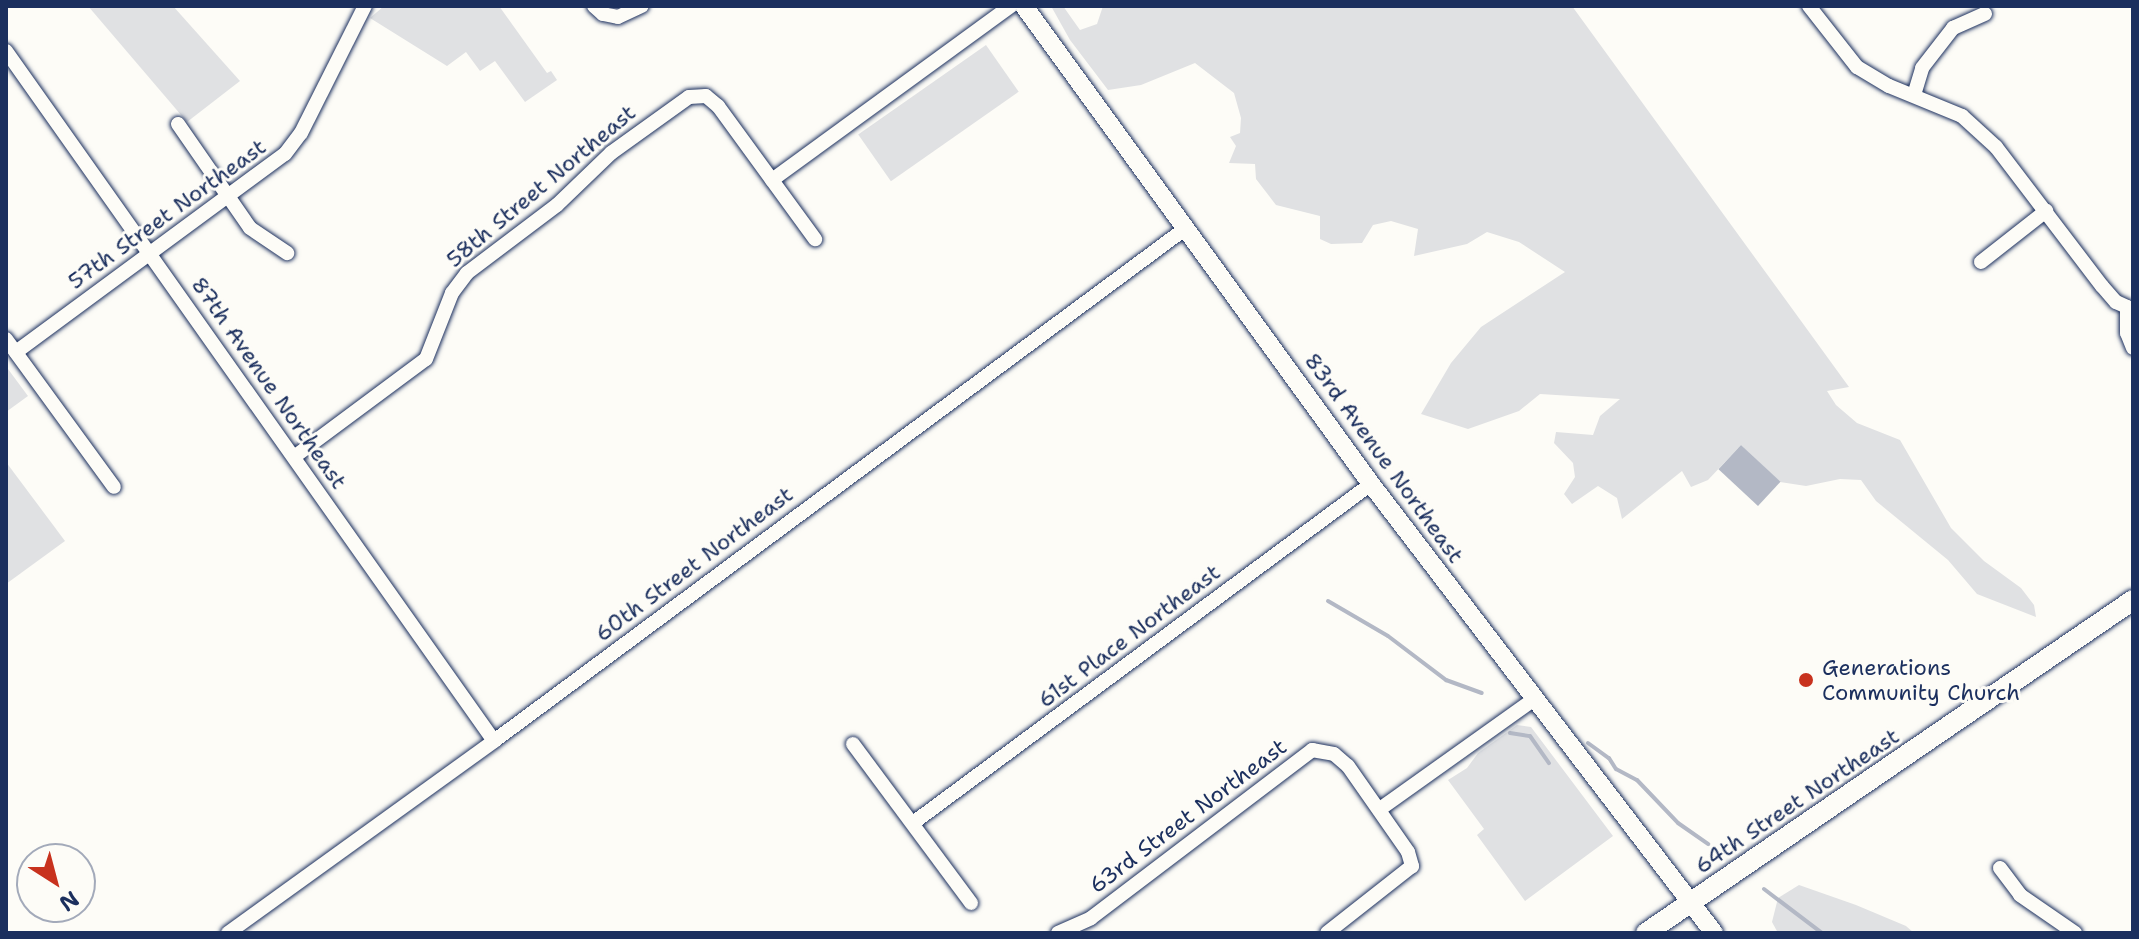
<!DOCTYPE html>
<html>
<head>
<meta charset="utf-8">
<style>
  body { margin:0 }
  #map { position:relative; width:2139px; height:939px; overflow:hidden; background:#fdfcf7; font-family:"Shantell Sans",sans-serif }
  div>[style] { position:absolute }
  .green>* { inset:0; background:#e0e1e3; transform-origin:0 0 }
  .water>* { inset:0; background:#b3b8c5; transform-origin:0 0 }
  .stream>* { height:4px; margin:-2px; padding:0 2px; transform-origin:2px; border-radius:2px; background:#b3b8c5 }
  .roads { filter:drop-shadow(0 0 2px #1b2f5e) drop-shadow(0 0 2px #1b2f5e) }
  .minor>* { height:14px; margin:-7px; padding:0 7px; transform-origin:7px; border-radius:7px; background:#fdfcf7 }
  .tertiary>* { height:18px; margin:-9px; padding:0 9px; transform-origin:9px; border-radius:9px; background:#fdfcf7 }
  .secondary>* { height:20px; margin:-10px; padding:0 10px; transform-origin:10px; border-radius:10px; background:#fdfcf7 }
  .dots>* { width:22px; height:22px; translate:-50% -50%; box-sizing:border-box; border:4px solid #fdfcf7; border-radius:50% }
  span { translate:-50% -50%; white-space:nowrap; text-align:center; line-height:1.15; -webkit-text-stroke:6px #fdfcf7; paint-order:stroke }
  .street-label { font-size:22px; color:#1b2f5e }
  .poi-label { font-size:22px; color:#1b2f5e }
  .left { translate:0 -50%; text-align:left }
  .frame { position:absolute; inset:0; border:8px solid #1b2f5e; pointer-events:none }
  .north { position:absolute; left:16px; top:843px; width:80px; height:80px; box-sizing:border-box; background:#fdfcf7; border:2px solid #a3aaba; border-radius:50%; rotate:144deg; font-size:22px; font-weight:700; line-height:32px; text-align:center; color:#1b2f5e }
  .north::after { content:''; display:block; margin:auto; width:28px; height:36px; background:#c8321e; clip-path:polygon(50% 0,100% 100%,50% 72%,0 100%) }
</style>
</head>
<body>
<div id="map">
  <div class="green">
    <i style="clip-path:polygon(88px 6px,173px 6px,240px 81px,187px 122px)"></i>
    <i style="clip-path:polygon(384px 6px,499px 6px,547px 73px,551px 71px,557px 80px,525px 102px,495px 61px,480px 71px,466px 52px,447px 66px,370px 18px)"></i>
    <i style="clip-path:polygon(1051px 6px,1063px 6px,1080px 30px,1097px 24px,1103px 6px,1572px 6px,1849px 387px,1827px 391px,1836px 405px,1857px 423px,1900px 440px,1951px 528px,1984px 561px,2021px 588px,2034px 605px,2036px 617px,1977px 594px,1948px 560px,1876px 501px,1861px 480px,1840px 479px,1806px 486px,1780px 482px,1741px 445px,1708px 480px,1691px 487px,1682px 471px,1622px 519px,1617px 498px,1598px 486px,1572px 504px,1564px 494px,1575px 477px,1573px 463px,1554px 443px,1556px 432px,1593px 435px,1600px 416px,1620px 399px,1540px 394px,1519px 411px,1468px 429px,1421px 414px,1451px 363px,1481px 327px,1565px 272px,1519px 242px,1487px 232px,1467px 244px,1414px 256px,1418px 229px,1391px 221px,1373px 225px,1362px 243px,1331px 244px,1320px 239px,1320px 216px,1276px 205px,1256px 179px,1255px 164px,1229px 163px,1236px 146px,1230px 137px,1240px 133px,1241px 118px,1234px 93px,1195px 63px,1141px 85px,1108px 90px,1070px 40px)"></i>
    <i style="left:986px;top:45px;width:57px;height:156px;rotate:55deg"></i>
    <i style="clip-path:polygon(8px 369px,28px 396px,6px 412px,6px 370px)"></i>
    <i style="clip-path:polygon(6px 462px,65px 541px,6px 584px)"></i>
    <i style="clip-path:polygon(1517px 725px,1531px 727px,1613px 836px,1525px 901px,1477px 835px,1484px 829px,1448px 780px,1467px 768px,1478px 753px)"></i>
    <i style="clip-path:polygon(1799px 885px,1856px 905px,1906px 926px,1914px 933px,1778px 933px,1772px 922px,1778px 898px)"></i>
  </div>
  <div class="water">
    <i style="left:1741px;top:445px;width:54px;height:33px;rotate:43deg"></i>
  </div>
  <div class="stream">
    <i style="left:1328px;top:601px;width:69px;rotate:30.3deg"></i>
    <i style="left:1388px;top:636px;width:73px;rotate:37.2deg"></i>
    <i style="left:1446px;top:680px;width:38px;rotate:20deg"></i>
    <i style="left:1510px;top:733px;width:20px;rotate:9deg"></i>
    <i style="left:1530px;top:736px;width:33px;rotate:55deg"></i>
    <i style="left:1588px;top:743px;width:26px;rotate:36deg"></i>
    <i style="left:1609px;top:758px;width:13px;rotate:58deg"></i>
    <i style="left:1616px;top:769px;width:24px;rotate:28deg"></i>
    <i style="left:1637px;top:780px;width:59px;rotate:46.4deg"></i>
    <i style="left:1678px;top:823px;width:37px;rotate:35deg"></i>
    <i style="left:1764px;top:889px;width:73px;rotate:37.2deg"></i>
  </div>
  <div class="roads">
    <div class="minor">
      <i style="left:594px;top:6px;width:12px;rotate:42deg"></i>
      <i style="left:603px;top:14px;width:15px;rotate:11deg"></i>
      <i style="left:618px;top:17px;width:26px;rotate:-25deg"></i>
      <i style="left:1809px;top:6px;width:78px;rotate:51.8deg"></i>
      <i style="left:1857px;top:67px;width:37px;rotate:31deg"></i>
      <i style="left:1889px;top:86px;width:79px;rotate:22.3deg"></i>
      <i style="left:1962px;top:116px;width:46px;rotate:42.4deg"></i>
      <i style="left:1996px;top:147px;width:175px;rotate:52.7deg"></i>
      <i style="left:2102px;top:286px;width:21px;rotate:49deg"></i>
      <i style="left:2116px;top:302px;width:12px;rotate:24deg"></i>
      <i style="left:2127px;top:307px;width:26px;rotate:90deg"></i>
      <i style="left:2127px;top:333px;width:16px;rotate:68deg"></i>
      <i style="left:6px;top:51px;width:845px;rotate:54.73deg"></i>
      <i style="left:1914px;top:95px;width:28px;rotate:-73deg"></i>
      <i style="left:1922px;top:68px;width:51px;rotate:-52.2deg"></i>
      <i style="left:1953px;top:28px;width:35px;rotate:-24deg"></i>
      <i style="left:178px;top:124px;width:126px;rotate:55.3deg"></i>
      <i style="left:250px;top:228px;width:45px;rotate:34deg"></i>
      <i style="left:772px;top:180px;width:296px;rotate:-36.1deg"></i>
      <i style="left:1981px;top:262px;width:83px;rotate:-38.1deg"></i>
      <i style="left:6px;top:339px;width:183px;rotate:53.9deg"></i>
      <i style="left:16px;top:352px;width:334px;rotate:-36.4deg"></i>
      <i style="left:285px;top:154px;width:26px;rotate:-53deg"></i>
      <i style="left:301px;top:133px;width:142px;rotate:-63.3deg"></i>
      <i style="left:294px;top:457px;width:164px;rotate:-36.6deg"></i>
      <i style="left:426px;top:359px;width:71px;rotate:-68.5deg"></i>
      <i style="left:452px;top:293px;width:25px;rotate:-53deg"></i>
      <i style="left:467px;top:273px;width:113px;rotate:-37.1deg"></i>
      <i style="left:557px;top:205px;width:75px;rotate:-43.9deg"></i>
      <i style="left:611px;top:153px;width:96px;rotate:-35.7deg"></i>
      <i style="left:689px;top:97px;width:17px;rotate:-3deg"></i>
      <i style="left:706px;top:96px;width:16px;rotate:40deg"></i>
      <i style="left:718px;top:106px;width:165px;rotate:53.9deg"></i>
      <i style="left:853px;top:744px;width:198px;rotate:53.4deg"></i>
      <i style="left:1380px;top:809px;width:189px;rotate:-35.5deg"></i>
      <i style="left:913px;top:823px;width:570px;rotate:-36.51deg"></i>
      <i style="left:2000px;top:868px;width:34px;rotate:53deg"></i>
      <i style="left:2020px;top:895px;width:67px;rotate:34.6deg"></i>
      <i style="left:228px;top:933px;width:328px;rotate:-35.8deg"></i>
      <i style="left:494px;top:741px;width:861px;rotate:-36.55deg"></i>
      <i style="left:1058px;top:933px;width:36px;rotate:-24deg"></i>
      <i style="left:1091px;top:918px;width:278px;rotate:-37.2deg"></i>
      <i style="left:1312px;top:750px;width:22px;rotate:10deg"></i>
      <i style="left:1334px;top:754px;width:18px;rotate:41deg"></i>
      <i style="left:1348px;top:766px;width:105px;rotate:55.1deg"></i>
      <i style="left:1408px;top:852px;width:15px;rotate:74deg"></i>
      <i style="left:1412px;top:866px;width:108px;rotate:141.8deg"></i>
    </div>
    <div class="tertiary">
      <i style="left:1024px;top:6px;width:591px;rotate:54.02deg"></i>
      <i style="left:1371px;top:484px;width:565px;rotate:52.62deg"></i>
    </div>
    <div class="secondary">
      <i style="left:1646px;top:933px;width:590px;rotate:-34.36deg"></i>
    </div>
  </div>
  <div class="dots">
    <i style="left:1806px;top:680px;background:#c8321e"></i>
  </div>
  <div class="street-label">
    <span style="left:541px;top:186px;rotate:-40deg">58th Street Northeast</span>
    <span style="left:167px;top:214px;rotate:-36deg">57th Street Northeast</span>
    <span style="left:269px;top:383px;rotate:55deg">87th Avenue Northeast</span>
    <span style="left:1384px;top:458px;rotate:54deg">83rd Avenue Northeast</span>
    <span style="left:694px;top:564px;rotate:-37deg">60th Street Northeast</span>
    <span style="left:1129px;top:636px;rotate:-37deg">61st Place Northeast</span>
    <span style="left:1797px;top:801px;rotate:-34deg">64th Street Northeast</span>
    <span style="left:1188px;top:816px;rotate:-37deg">63rd Street Northeast</span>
  </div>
  <div class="poi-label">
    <span class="left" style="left:1822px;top:680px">Generations<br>Community Church</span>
  </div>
  <div class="frame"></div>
  <div class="north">N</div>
</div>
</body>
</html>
